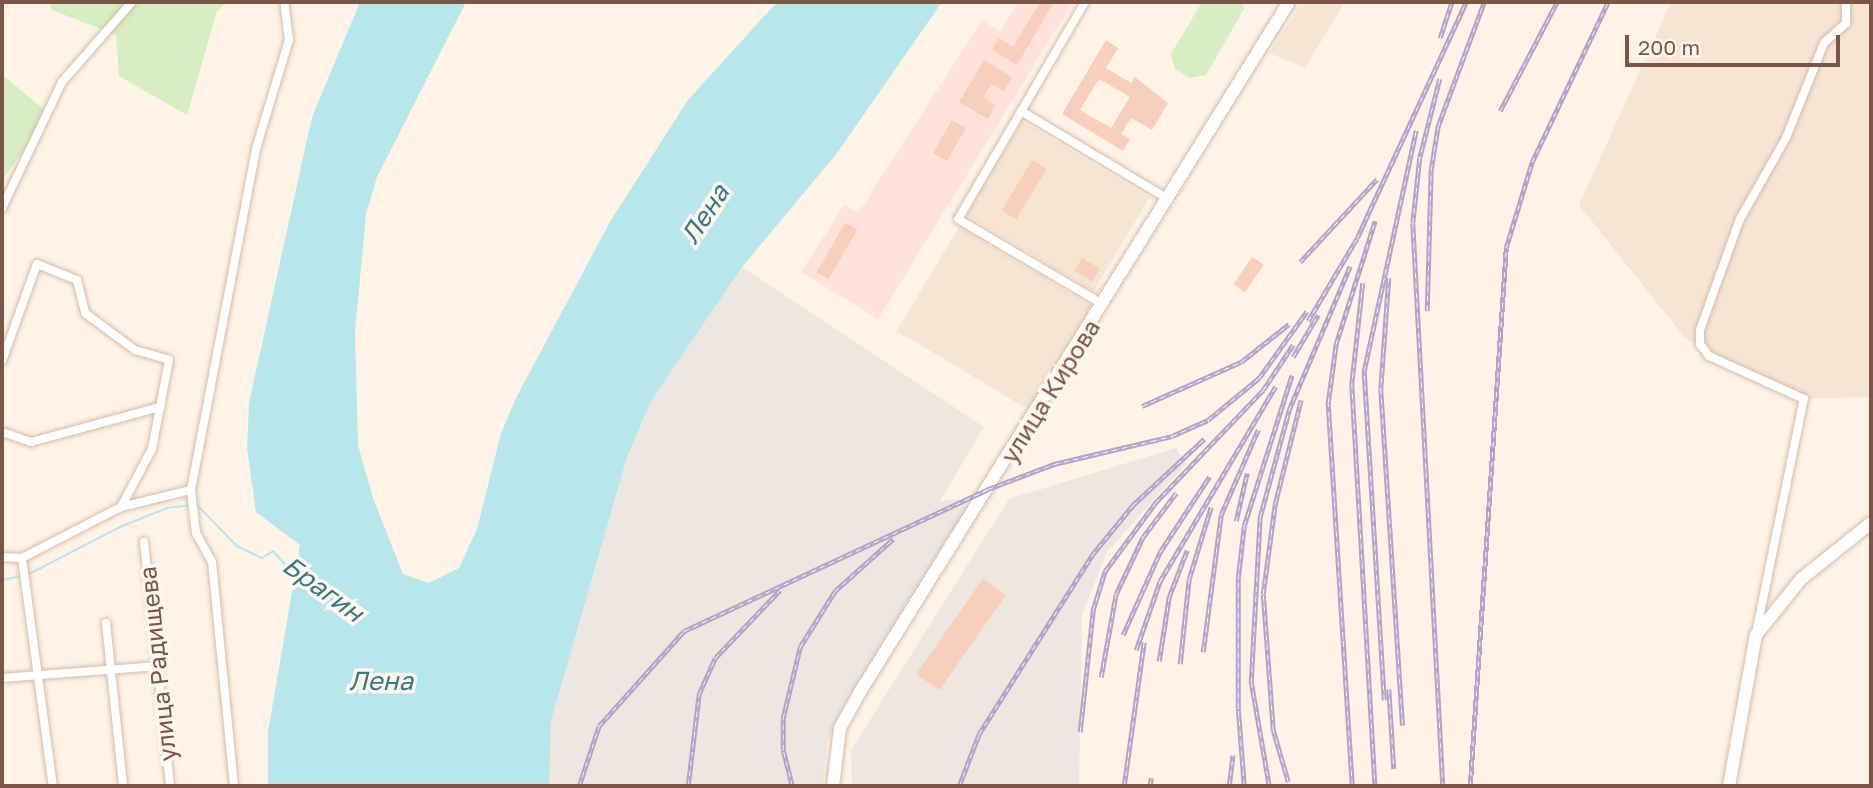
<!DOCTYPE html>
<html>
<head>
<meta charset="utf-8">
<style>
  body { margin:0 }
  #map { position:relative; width:1873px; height:788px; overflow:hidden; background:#fef3e6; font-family:"Golos Text",sans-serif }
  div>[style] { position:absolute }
  .residential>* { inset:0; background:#f7e5d3; transform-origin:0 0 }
  .commercial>* { inset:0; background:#ffe2d9 }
  .industrial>* { inset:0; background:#eee6e0 }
  .green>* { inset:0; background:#d6eec2 }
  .water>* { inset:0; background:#b7e6eb }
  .stream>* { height:2px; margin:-1px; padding:0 1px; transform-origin:1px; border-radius:1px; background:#b7e6eb }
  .building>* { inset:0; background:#f7cfba; transform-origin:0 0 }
  .roads { filter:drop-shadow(0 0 2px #d4bcad) drop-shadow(0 0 2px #d4bcad) }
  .street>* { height:8px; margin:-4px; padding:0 4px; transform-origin:4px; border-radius:4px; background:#fff }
  .secondary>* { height:12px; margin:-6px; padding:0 6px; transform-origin:6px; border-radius:6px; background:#fff }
  .rail>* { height:4.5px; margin-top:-2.25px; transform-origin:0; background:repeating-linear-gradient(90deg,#fff7ee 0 5px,#b5a2ca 0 10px); box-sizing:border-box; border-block:2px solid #b5a2ca }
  span { translate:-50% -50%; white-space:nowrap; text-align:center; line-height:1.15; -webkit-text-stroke:7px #fff7ee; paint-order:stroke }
  .street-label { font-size:24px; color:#7b5647 }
  .water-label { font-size:26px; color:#397a82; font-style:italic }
  .frame { position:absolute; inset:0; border:4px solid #7b5647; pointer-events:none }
  .scale { position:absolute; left:1625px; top:35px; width:215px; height:32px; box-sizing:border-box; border:4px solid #7b5647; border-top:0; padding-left:9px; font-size:21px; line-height:24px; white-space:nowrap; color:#7b5647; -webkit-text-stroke:5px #fff7ee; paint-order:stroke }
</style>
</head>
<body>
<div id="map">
  <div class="residential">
    <i style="clip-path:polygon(1302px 2px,1345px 2px,1305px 68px,1269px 53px)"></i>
    <i style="clip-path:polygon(1671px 2px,1871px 2px,1871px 397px,1804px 399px,1685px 338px,1579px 205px)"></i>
    <i style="left:1022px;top:121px;width:149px;height:109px;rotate:31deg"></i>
    <i style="left:959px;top:227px;width:155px;height:121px;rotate:31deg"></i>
  </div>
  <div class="commercial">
    <i style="clip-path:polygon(1018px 2px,1073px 2px,878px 319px,801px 272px,844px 205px,859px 212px,982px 20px,1000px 32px)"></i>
  </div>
  <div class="industrial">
    <i style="clip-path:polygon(742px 267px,984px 427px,940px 501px,961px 499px,968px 512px,827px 741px,823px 786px,549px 786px,551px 721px,627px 457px,651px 401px)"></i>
    <i style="clip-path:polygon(1176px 448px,1186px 464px,1107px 552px,1082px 615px,1079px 786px,852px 786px,851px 750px,1009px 499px)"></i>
  </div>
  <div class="green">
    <i style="clip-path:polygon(50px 2px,228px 2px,217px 11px,187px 115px,119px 76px,116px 35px,52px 10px)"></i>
    <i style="clip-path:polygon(1202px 2px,1242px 2px,1244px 9px,1206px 75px,1190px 78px,1175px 69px,1171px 54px)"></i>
    <i style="clip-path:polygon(2px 74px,50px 115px,2px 180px)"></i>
  </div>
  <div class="water">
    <i style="clip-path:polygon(360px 2px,466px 2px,377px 177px,366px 214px,355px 332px,358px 445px,373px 498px,403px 574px,429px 583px,459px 568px,477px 529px,501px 433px,516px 398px,611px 220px,688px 100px,777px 2px,942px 2px,837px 153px,742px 267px,651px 401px,627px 457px,551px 721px,549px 786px,268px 786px,268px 732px,300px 545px,256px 512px,247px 448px,249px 403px,312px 117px)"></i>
  </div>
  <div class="stream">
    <i style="left:196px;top:504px;width:59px;rotate:45.7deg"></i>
    <i style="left:237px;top:546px;width:28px;rotate:26deg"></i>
    <i style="left:262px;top:558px;width:13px;rotate:-32deg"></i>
    <i style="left:273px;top:551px;width:31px;rotate:48deg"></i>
    <i style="left:27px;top:575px;width:105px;rotate:-27.3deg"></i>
    <i style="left:120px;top:527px;width:51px;rotate:-22deg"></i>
    <i style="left:167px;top:508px;width:24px;rotate:-7deg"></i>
    <i style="left:2px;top:580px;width:19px;rotate:-12deg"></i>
  </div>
  <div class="building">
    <i style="clip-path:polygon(1040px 2px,1054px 2px,1017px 65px,992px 50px,999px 38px,1013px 47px)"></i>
    <i style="clip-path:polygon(evenodd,1106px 40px,1118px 48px,1106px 68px,1131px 83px,1135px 77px,1168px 103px,1152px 130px,1131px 118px,1121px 134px,1130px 139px,1123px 151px,1062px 114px,1106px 40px,1099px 79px,1130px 97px,1111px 128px,1080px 110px,1099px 79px)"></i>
    <i style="clip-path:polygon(984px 60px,1012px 77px,1004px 92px,991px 84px,983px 98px,996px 105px,988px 119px,959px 102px)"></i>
    <i style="left:952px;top:120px;width:16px;height:38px;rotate:30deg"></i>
    <i style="left:1032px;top:160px;width:17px;height:59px;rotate:31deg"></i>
    <i style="left:845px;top:223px;width:14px;height:57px;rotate:30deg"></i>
    <i style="left:1252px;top:257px;width:14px;height:33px;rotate:34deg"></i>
    <i style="left:1082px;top:258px;width:21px;height:15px;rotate:31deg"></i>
    <i style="left:983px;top:579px;width:28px;height:116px;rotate:35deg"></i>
  </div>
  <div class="roads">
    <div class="street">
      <i style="left:1085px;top:2px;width:251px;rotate:120.3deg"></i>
      <i style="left:958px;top:219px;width:169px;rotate:30.5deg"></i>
      <i style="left:1021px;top:111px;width:171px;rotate:30.9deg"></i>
      <i style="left:2px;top:208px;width:140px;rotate:-64.5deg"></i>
      <i style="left:62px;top:82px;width:106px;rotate:-48.8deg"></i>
      <i style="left:2px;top:361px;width:103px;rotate:-70.2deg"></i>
      <i style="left:37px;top:264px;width:43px;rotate:21.8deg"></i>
      <i style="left:77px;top:280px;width:34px;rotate:76deg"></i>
      <i style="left:85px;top:313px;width:62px;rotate:36.5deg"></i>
      <i style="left:135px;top:350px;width:35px;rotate:16deg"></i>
      <i style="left:169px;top:360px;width:48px;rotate:100.8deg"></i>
      <i style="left:2px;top:432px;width:31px;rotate:19deg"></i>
      <i style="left:31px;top:442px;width:134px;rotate:-15.2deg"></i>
      <i style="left:160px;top:407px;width:43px;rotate:100.8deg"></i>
      <i style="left:152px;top:449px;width:66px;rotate:118.1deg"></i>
      <i style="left:144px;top:542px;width:245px;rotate:83.9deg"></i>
      <i style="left:2px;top:557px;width:20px;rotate:3deg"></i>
      <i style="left:22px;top:558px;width:111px;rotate:-27.3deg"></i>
      <i style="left:121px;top:507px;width:72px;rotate:-13.7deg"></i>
      <i style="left:22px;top:558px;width:230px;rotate:82.3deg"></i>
      <i style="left:106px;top:623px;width:164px;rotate:84deg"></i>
      <i style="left:1757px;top:629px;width:235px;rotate:-78.5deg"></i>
      <i style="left:1804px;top:399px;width:104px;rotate:-155.6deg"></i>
      <i style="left:1709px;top:356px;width:15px;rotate:-127deg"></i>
      <i style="left:1700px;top:344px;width:14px;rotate:-90deg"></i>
      <i style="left:1700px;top:330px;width:118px;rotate:-70.2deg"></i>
      <i style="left:1740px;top:219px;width:93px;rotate:-60.4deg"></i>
      <i style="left:1786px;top:138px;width:102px;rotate:-68.2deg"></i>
      <i style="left:1824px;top:43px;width:30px;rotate:-42deg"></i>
      <i style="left:1846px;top:23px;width:21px;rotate:-90deg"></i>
      <i style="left:2px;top:678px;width:156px;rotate:-4.4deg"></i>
      <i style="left:234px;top:786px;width:225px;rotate:-95.6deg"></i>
      <i style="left:212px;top:562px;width:33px;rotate:-119deg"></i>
      <i style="left:196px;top:533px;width:43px;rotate:-96.6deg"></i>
      <i style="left:191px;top:490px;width:347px;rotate:-79.2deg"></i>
      <i style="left:256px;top:149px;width:114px;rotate:-73.2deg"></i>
      <i style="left:289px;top:40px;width:38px;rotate:-97deg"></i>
    </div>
    <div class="secondary">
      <i style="left:833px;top:786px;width:58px;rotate:-83.1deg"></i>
      <i style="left:840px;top:728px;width:41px;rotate:-60.9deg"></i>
      <i style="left:860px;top:692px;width:812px;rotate:-58.13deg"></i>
      <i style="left:1729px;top:786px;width:153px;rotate:-79.9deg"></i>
      <i style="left:1756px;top:635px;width:72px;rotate:-51.2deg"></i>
      <i style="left:1801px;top:579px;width:90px;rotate:-38.7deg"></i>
    </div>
  </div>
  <div class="rail">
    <i style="left:1440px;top:38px;width:38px;rotate:-72deg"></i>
    <i style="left:1440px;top:79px;width:81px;rotate:104.2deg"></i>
    <i style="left:1420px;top:158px;width:65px;rotate:96.1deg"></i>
    <i style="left:1413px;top:223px;width:564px;rotate:86.95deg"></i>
    <i style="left:1500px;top:111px;width:123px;rotate:-62.4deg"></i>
    <i style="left:1300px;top:262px;width:113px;rotate:-47.1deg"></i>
    <i style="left:1389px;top:278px;width:111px;rotate:94.1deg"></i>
    <i style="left:1381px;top:389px;width:337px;rotate:86.3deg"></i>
    <i style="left:1363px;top:283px;width:102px;rotate:96.2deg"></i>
    <i style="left:1352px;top:384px;width:403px;rotate:86.7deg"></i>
    <i style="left:1427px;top:311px;width:141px;rotate:-88.4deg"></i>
    <i style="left:1431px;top:170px;width:45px;rotate:-81deg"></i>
    <i style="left:1438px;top:126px;width:132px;rotate:-69.6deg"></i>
    <i style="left:1308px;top:321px;width:96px;rotate:-59.4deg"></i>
    <i style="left:1357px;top:238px;width:260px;rotate:-65.2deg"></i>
    <i style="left:1293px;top:357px;width:49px;rotate:-59.2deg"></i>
    <i style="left:1142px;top:406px;width:108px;rotate:-24deg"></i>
    <i style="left:1241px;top:362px;width:61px;rotate:-38.4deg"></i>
    <i style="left:1236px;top:521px;width:49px;rotate:-77.1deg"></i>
    <i style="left:1123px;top:635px;width:91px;rotate:-66deg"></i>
    <i style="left:1160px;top:552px;width:90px;rotate:-56.8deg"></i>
    <i style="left:1136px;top:650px;width:73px;rotate:-70.8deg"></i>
    <i style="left:1160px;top:581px;width:226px;rotate:-59.3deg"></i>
    <i style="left:1203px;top:652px;width:138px;rotate:-82.5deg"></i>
    <i style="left:1221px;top:515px;width:93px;rotate:-66.5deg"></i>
    <i style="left:1159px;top:661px;width:65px;rotate:-81.1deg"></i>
    <i style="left:1169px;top:597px;width:50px;rotate:-69deg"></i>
    <i style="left:1180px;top:664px;width:85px;rotate:-84deg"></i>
    <i style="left:1189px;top:579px;width:75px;rotate:-73deg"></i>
    <i style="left:1101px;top:677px;width:84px;rotate:-79.8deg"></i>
    <i style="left:1116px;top:594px;width:63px;rotate:-64.7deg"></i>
    <i style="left:1143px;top:537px;width:55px;rotate:-53.1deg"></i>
    <i style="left:1389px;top:689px;width:80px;rotate:86.4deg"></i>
    <i style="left:1384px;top:700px;width:330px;rotate:-93.5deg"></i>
    <i style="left:1364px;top:371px;width:246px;rotate:-77.8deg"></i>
    <i style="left:1080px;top:732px;width:123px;rotate:-83.9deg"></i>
    <i style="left:1093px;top:610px;width:41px;rotate:-72.9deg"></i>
    <i style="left:1105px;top:571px;width:86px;rotate:-53.5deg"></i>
    <i style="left:1156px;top:502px;width:155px;rotate:-46.3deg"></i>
    <i style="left:1263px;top:390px;width:54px;rotate:-56.3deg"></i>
    <i style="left:1288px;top:782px;width:54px;rotate:-106.1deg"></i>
    <i style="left:1273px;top:730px;width:136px;rotate:-94.2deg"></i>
    <i style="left:1263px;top:594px;width:91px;rotate:-82.4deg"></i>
    <i style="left:1275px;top:504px;width:107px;rotate:-76deg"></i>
    <i style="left:579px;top:786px;width:63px;rotate:-71.6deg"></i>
    <i style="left:599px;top:726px;width:127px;rotate:-48.2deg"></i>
    <i style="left:684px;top:631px;width:336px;rotate:-25deg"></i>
    <i style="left:988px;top:489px;width:71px;rotate:-20.7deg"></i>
    <i style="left:1054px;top:464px;width:121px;rotate:-13.3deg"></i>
    <i style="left:1172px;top:436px;width:39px;rotate:-24deg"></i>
    <i style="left:1208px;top:420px;width:66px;rotate:-39.5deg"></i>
    <i style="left:1259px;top:378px;width:82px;rotate:-54.4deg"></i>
    <i style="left:688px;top:786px;width:93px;rotate:-83.2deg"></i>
    <i style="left:699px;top:694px;width:39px;rotate:-66deg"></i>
    <i style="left:715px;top:658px;width:94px;rotate:-46.3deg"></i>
    <i style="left:792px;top:786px;width:37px;rotate:-104deg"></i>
    <i style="left:783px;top:750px;width:32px;rotate:-90deg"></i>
    <i style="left:783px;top:718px;width:73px;rotate:-76.5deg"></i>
    <i style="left:800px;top:647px;width:66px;rotate:-58deg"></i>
    <i style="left:835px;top:591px;width:78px;rotate:-41.9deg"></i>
    <i style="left:959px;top:786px;width:56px;rotate:-69deg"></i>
    <i style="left:979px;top:734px;width:212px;rotate:-57.7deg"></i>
    <i style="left:1092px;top:555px;width:65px;rotate:-50.6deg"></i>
    <i style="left:1133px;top:505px;width:97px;rotate:-42.9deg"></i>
    <i style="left:1124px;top:786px;width:145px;rotate:-82.1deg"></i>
    <i style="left:1150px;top:786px;width:8px;rotate:-83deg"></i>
    <i style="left:1176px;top:786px;width:1px;rotate:-45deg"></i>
    <i style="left:1229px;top:786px;width:31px;rotate:-83deg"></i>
    <i style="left:1244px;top:786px;width:78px;rotate:-94.4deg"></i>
    <i style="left:1238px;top:708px;width:129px;rotate:-90deg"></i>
    <i style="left:1238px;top:579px;width:53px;rotate:-83.5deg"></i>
    <i style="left:1244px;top:526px;width:158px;rotate:-72.4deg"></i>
    <i style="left:1269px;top:786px;width:106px;rotate:-99.8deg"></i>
    <i style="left:1251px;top:682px;width:165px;rotate:-86.9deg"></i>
    <i style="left:1260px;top:517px;width:111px;rotate:-74.8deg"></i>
    <i style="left:1289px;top:410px;width:156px;rotate:-67deg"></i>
    <i style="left:1352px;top:786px;width:384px;rotate:-93.6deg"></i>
    <i style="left:1328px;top:403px;width:60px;rotate:-82.3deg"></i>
    <i style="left:1336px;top:344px;width:129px;rotate:-72.4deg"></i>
    <i style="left:1470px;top:786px;width:539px;rotate:-86.17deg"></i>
    <i style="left:1506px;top:248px;width:90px;rotate:-73.2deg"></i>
    <i style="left:1532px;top:162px;width:177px;rotate:-64.6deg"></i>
  </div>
  <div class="street-label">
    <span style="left:1050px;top:391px;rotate:-58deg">улица Кирова</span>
    <span style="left:157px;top:664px;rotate:-96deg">улица Радищева</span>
  </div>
  <div class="water-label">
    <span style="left:705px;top:214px;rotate:-57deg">Лена</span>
    <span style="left:323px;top:589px;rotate:36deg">Брагин</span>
    <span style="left:381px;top:681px">Лена</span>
  </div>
  <div class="frame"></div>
  <div class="scale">200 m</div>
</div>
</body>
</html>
